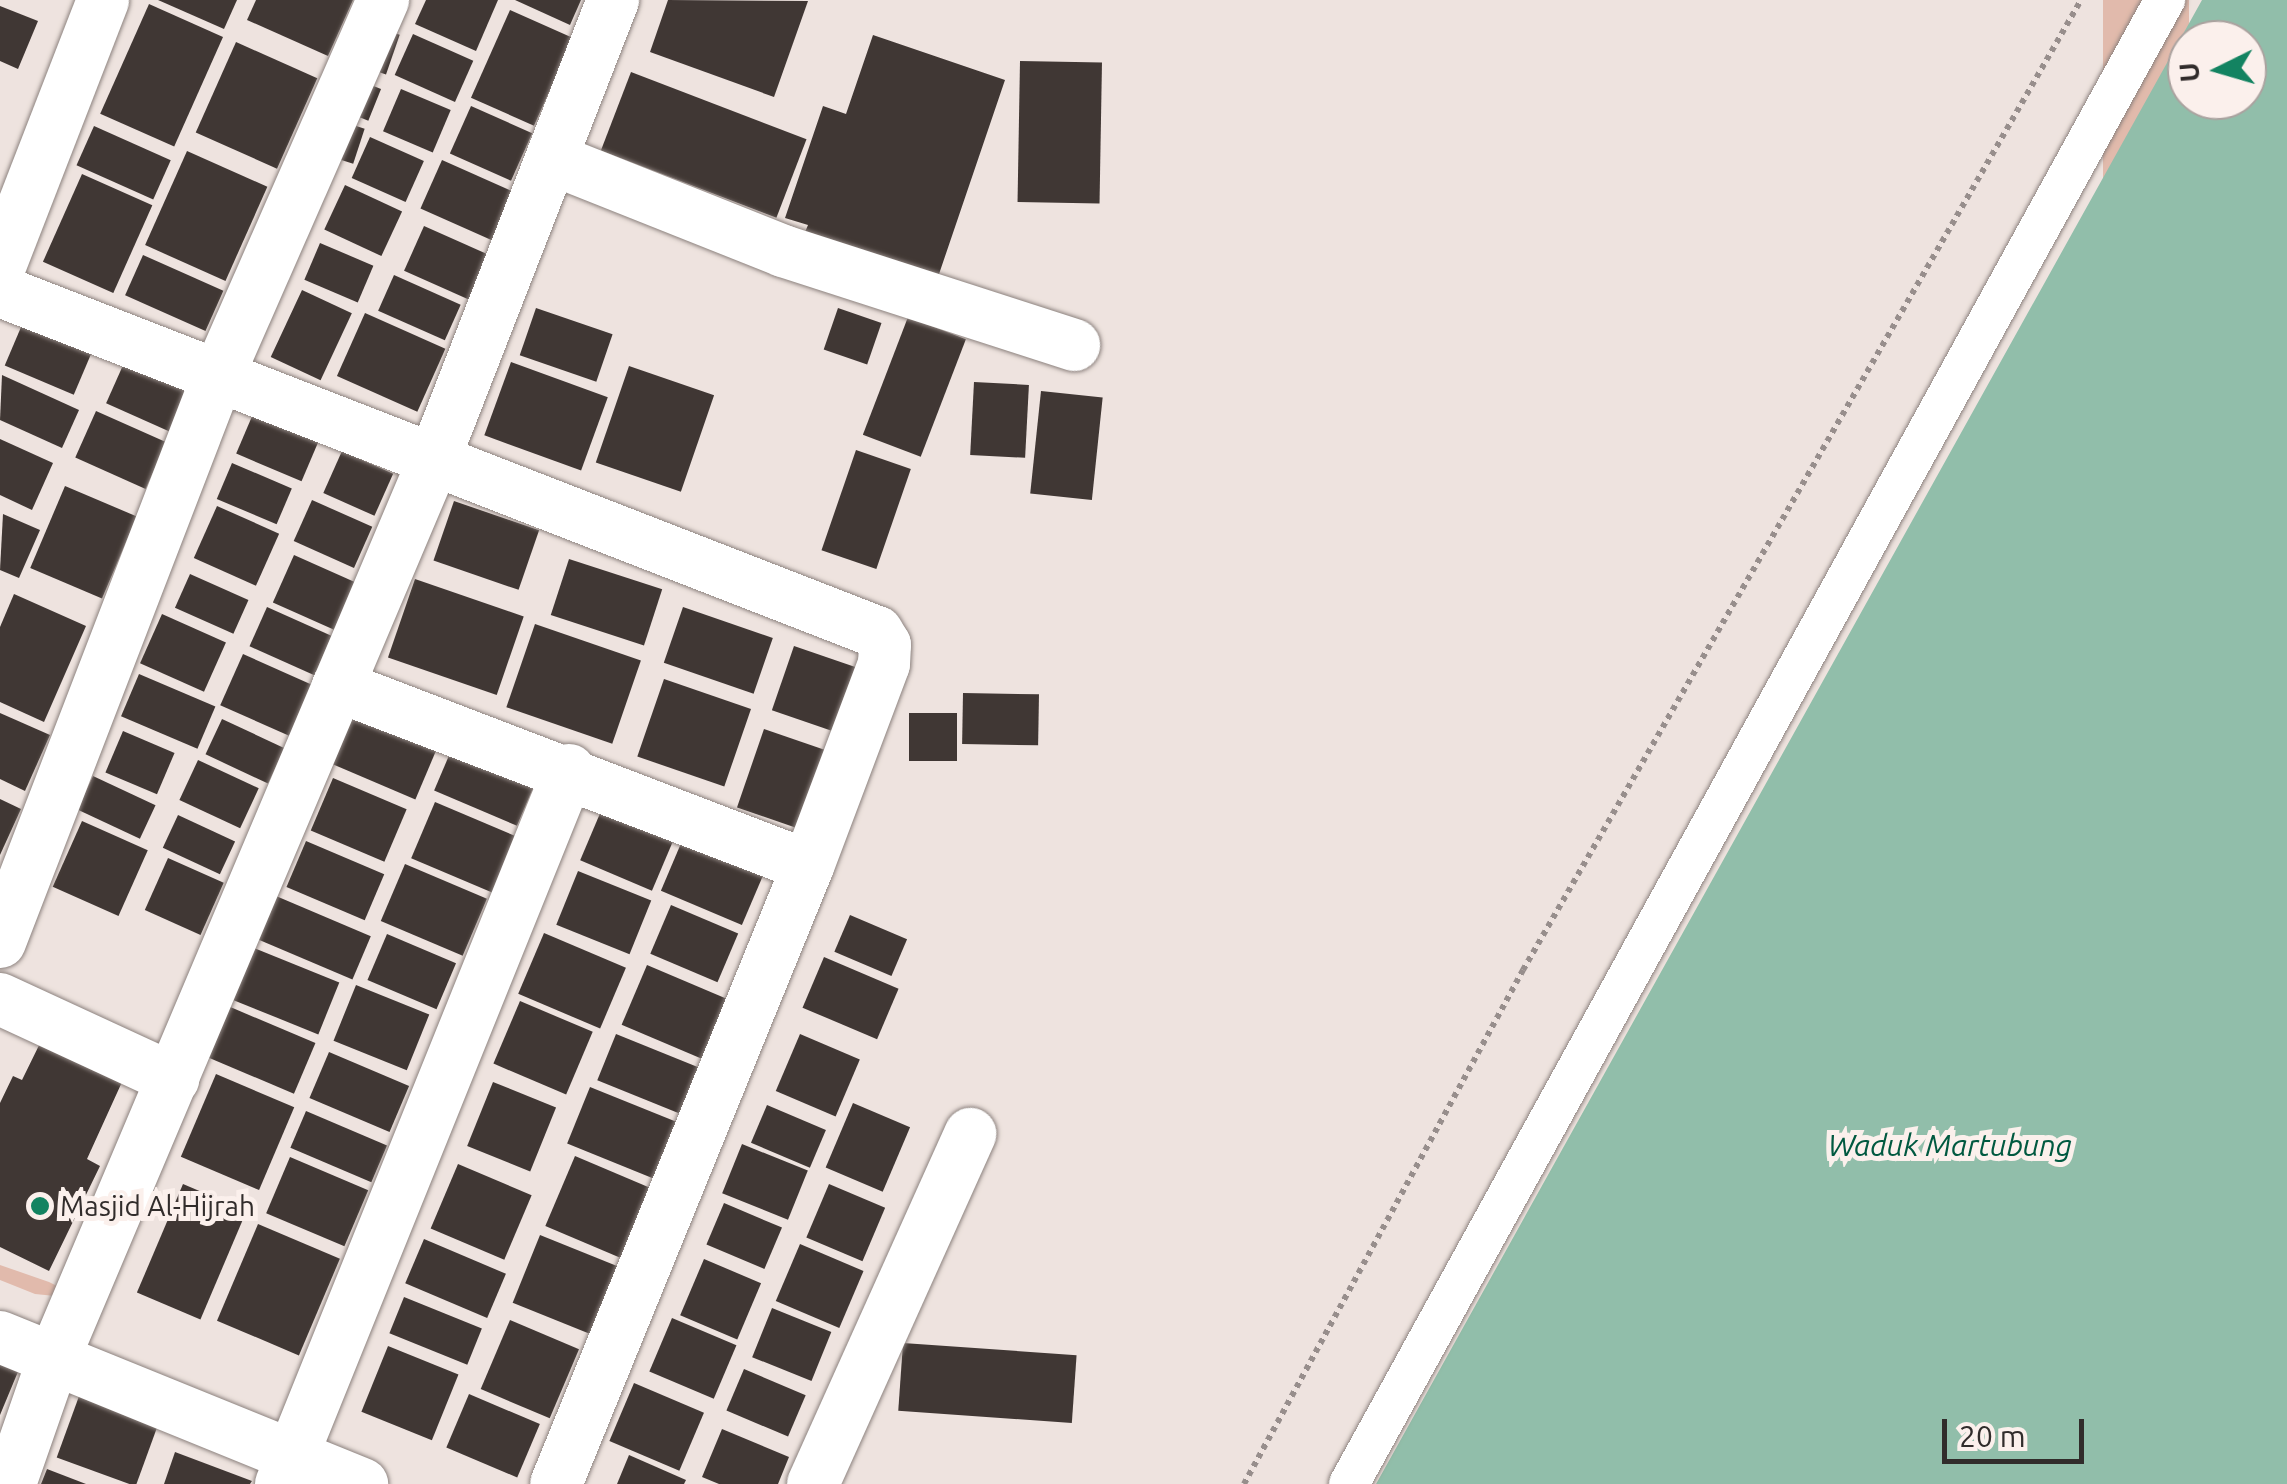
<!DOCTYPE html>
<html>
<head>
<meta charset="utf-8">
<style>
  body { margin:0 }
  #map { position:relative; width:2287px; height:1484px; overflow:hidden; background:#eee3df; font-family:Ubuntu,sans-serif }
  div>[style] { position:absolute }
  .green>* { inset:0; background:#e1baac; transform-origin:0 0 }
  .water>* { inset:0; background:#91beaa }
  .building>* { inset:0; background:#403734; transform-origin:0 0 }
  .path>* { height:6px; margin-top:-3px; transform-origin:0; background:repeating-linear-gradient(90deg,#978e8c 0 5px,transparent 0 10px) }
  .roads { filter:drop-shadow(0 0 2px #8c827e) drop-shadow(0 0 2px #8c827e) }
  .pedestrian>* { height:40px; margin:-20px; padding:0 20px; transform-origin:20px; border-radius:20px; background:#fff }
  .minor>* { height:52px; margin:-26px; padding:0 26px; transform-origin:26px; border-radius:26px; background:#fff }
  .dots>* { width:28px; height:28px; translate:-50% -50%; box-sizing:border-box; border:5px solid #fbf0ec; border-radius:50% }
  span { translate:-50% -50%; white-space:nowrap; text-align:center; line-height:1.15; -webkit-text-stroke:10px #fbf0ec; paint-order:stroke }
  .poi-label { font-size:28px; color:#312c2b }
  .left { translate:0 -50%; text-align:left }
  .water-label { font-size:30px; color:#005940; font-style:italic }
  .north { position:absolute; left:2167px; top:20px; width:100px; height:100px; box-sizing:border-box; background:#fbf0ec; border:2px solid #aaa29f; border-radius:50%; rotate:265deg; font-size:28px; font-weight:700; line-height:40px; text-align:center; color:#312c2b }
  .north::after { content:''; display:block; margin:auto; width:35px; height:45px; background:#138361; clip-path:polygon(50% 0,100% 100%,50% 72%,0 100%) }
  .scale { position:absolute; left:1942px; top:1419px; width:142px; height:45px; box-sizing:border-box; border:5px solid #312c2b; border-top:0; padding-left:12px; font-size:30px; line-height:35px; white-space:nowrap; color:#312c2b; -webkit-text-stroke:8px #fbf0ec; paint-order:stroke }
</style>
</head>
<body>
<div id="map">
  <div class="green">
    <i style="left:2103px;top:0;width:86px;height:1692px"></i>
    <i style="clip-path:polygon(0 1265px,49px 1282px,61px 1288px,55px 1296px,35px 1294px,0 1280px)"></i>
  </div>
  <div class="water">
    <i style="clip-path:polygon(evenodd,2202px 0,2287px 0,2287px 1484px,1376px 1484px,2202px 0,2187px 40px,2247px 40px,2247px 100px,2187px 100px,2187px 40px)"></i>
  </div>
  <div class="building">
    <i style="clip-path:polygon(158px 0,237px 0,224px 29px)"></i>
    <i style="clip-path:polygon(256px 0,353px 0,328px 56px,247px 20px)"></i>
    <i style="clip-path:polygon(426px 0,498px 0,476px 51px,415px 24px)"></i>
    <i style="clip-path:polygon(515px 0,581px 0,570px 25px)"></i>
    <i style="clip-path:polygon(668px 0,808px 1px,774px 97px,650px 52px)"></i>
    <i style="left:149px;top:4px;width:81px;height:120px;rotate:24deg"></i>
    <i style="clip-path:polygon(0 6px,38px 21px,18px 69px,0 61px)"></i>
    <i style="left:510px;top:10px;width:69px;height:96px;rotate:24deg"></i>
    <i style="left:377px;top:27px;width:24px;height:42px;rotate:19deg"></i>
    <i style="left:413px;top:34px;width:66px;height:45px;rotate:24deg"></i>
    <i style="clip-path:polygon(873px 35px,1005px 80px,938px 277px,805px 232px,808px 225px,785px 218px,823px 106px,846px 114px)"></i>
    <i style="left:236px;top:42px;width:89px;height:99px;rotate:24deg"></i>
    <i style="left:1020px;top:61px;width:82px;height:141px;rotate:1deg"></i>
    <i style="left:631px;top:72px;width:188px;height:84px;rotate:21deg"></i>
    <i style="left:356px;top:79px;width:27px;height:34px;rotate:22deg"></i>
    <i style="left:401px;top:89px;width:54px;height:46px;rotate:23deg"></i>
    <i style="left:471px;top:106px;width:67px;height:52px;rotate:24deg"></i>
    <i style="left:338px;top:120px;width:28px;height:37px;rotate:18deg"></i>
    <i style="left:94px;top:126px;width:84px;height:43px;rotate:24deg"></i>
    <i style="left:370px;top:137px;width:59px;height:45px;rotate:24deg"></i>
    <i style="left:187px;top:151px;width:88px;height:103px;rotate:24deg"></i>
    <i style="left:442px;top:160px;width:85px;height:53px;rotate:24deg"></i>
    <i style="left:82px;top:174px;width:77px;height:96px;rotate:24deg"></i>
    <i style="left:345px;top:185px;width:63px;height:49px;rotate:25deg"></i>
    <i style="left:424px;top:226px;width:72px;height:49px;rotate:24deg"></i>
    <i style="left:320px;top:243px;width:58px;height:40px;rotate:23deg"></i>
    <i style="left:143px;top:255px;width:88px;height:44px;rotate:24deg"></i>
    <i style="left:394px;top:275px;width:73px;height:39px;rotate:24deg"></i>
    <i style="left:302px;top:290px;width:55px;height:74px;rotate:25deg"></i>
    <i style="left:536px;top:308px;width:81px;height:50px;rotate:19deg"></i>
    <i style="left:838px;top:308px;width:46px;height:44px;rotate:19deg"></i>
    <i style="left:27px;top:313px;width:75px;height:57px;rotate:23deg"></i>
    <i style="left:365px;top:313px;width:88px;height:69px;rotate:24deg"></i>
    <i style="left:908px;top:317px;width:62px;height:126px;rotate:21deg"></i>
    <i style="left:511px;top:362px;width:103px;height:78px;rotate:20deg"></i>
    <i style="left:124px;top:363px;width:73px;height:44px;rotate:24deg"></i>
    <i style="left:629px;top:366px;width:90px;height:102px;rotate:19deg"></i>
    <i style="clip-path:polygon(2px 375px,79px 410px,62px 448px,0 420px)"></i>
    <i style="left:974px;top:382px;width:55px;height:73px;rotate:3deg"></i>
    <i style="left:1041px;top:391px;width:62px;height:103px;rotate:6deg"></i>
    <i style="left:96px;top:411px;width:77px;height:51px;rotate:24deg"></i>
    <i style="left:253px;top:414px;width:71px;height:43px;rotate:23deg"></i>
    <i style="clip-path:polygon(0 439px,53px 463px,32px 510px,0 495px)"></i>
    <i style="left:856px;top:450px;width:58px;height:106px;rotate:19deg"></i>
    <i style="left:342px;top:451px;width:56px;height:46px;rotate:24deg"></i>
    <i style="left:232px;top:463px;width:65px;height:39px;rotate:23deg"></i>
    <i style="left:65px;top:486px;width:78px;height:89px;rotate:23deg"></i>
    <i style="left:312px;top:500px;width:66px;height:45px;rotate:24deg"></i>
    <i style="left:454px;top:501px;width:90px;height:63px;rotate:19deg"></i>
    <i style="left:217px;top:506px;width:68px;height:57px;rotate:24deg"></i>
    <i style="clip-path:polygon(3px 514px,40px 530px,19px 578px,0 570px)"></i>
    <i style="left:294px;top:555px;width:67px;height:52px;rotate:24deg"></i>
    <i style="left:569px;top:559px;width:98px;height:59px;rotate:18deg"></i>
    <i style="left:190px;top:574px;width:64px;height:37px;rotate:24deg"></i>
    <i style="left:415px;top:579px;width:115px;height:83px;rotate:19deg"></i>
    <i style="clip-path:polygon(14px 594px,86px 626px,44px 722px,0 702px,0 627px)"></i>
    <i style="left:267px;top:607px;width:71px;height:43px;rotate:24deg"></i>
    <i style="left:683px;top:607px;width:95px;height:59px;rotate:19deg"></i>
    <i style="left:162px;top:614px;width:70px;height:54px;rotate:24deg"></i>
    <i style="left:535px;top:624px;width:112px;height:88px;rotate:19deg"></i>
    <i style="left:794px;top:646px;width:77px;height:68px;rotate:19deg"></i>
    <i style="left:243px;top:654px;width:76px;height:56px;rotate:24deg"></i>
    <i style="left:139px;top:674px;width:83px;height:46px;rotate:23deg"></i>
    <i style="left:664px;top:679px;width:92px;height:82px;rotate:19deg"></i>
    <i style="left:963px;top:693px;width:76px;height:51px;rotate:1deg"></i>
    <i style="left:357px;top:704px;width:91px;height:65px;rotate:23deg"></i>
    <i style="clip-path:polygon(0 713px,50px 735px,25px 791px,0 779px)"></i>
    <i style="left:909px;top:713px;width:48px;height:48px"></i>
    <i style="left:222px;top:719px;width:69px;height:39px;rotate:25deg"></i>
    <i style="left:764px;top:729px;width:70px;height:83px;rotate:19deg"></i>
    <i style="left:123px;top:731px;width:56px;height:45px;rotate:23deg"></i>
    <i style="left:456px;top:739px;width:90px;height:56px;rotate:23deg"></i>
    <i style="left:198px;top:760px;width:67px;height:44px;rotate:25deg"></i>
    <i style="left:93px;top:776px;width:69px;height:37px;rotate:25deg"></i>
    <i style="left:333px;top:778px;width:80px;height:57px;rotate:23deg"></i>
    <i style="clip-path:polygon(0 799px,21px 809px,0 855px)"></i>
    <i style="left:435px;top:802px;width:95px;height:61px;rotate:23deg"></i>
    <i style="left:604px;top:804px;width:78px;height:61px;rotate:23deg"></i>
    <i style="left:178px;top:815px;width:63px;height:36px;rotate:25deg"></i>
    <i style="left:82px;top:821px;width:72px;height:72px;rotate:24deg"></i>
    <i style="left:306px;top:841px;width:85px;height:50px;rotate:23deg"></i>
    <i style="left:682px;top:841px;width:88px;height:54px;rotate:23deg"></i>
    <i style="left:168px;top:858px;width:61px;height:57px;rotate:24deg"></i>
    <i style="left:405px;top:864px;width:89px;height:62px;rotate:23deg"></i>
    <i style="left:578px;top:871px;width:79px;height:58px;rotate:22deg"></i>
    <i style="left:276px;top:896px;width:103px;height:47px;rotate:23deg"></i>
    <i style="left:671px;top:905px;width:73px;height:53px;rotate:23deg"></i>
    <i style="left:850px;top:915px;width:62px;height:40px;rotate:23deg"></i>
    <i style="left:544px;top:933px;width:89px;height:66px;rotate:23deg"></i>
    <i style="left:387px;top:934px;width:75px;height:50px;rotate:23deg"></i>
    <i style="left:254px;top:948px;width:92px;height:56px;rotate:22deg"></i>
    <i style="left:824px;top:957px;width:81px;height:55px;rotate:23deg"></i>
    <i style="left:647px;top:965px;width:89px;height:65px;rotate:23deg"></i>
    <i style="left:356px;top:985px;width:79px;height:60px;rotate:22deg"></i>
    <i style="left:520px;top:1001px;width:79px;height:68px;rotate:23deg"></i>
    <i style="left:228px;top:1006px;width:95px;height:55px;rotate:23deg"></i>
    <i style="clip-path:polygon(47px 1029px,127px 1071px,87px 1159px,100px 1166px,49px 1271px,0 1247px,0 1103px,13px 1076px,22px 1080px)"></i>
    <i style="left:616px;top:1034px;width:92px;height:50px;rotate:22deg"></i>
    <i style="left:800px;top:1034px;width:65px;height:62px;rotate:23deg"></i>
    <i style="left:329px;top:1052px;width:87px;height:50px;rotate:23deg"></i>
    <i style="left:216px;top:1074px;width:85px;height:90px;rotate:23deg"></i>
    <i style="left:493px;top:1082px;width:68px;height:69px;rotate:22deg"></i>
    <i style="left:590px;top:1087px;width:95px;height:61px;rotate:22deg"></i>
    <i style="left:853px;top:1103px;width:62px;height:70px;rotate:23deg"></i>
    <i style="left:767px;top:1105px;width:64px;height:41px;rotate:23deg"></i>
    <i style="left:306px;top:1111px;width:88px;height:40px;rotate:23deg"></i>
    <i style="left:742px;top:1144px;width:71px;height:53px;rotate:22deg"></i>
    <i style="left:575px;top:1156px;width:82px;height:76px;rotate:23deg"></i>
    <i style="left:290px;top:1157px;width:85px;height:61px;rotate:23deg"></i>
    <i style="left:458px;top:1164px;width:80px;height:70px;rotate:23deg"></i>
    <i style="left:183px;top:1184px;width:69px;height:118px;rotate:23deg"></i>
    <i style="left:829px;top:1184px;width:61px;height:58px;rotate:23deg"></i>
    <i style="left:724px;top:1203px;width:63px;height:45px;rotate:23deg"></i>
    <i style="left:258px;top:1224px;width:89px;height:105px;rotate:23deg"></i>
    <i style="left:540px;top:1235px;width:87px;height:73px;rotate:22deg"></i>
    <i style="left:424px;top:1239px;width:89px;height:48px;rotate:23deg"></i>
    <i style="left:800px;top:1244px;width:69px;height:62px;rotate:23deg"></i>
    <i style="left:704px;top:1259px;width:62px;height:61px;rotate:23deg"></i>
    <i style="left:404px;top:1297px;width:84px;height:39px;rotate:22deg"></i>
    <i style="left:772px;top:1308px;width:64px;height:53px;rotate:22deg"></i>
    <i style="left:672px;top:1318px;width:70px;height:58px;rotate:23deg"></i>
    <i style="left:510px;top:1320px;width:75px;height:75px;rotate:23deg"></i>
    <i style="left:903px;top:1343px;width:174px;height:68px;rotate:4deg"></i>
    <i style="left:388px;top:1346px;width:76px;height:71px;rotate:22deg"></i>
    <i style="clip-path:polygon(0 1359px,20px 1367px,0 1415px)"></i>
    <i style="left:744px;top:1369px;width:67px;height:45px;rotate:23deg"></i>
    <i style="left:634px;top:1383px;width:76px;height:63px;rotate:23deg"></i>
    <i style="left:82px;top:1388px;width:84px;height:74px;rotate:20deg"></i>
    <i style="left:469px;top:1394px;width:77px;height:58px;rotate:23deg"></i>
    <i style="clip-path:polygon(722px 1429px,789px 1457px,778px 1484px,719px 1484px,702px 1477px)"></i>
    <i style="clip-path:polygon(175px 1452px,252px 1481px,250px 1484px,164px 1484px)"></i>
    <i style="clip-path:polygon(629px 1455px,686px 1480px,684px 1484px,617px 1484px)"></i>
    <i style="clip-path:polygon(47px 1469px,86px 1484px,41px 1484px)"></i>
  </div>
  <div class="path">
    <i style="left:1244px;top:1484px;width:585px;rotate:-61.51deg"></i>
    <i style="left:1523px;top:970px;width:1119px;rotate:-60.09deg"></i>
  </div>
  <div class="roads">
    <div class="pedestrian">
      <i style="left:1349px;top:1484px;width:1694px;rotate:-61.2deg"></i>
    </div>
    <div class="minor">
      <i style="left:552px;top:159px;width:249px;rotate:21.7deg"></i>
      <i style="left:783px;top:251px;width:306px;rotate:17.9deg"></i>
      <i style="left:0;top:266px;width:285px;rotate:-68.8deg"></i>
      <i style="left:0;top:291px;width:941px;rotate:21.25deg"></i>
      <i style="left:877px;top:632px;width:15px;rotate:58deg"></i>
      <i style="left:885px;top:645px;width:19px;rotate:93deg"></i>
      <i style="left:884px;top:664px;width:216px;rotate:110.6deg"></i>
      <i style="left:808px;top:866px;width:667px;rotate:112.18deg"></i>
      <i style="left:338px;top:686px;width:503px;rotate:20.96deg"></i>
      <i style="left:0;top:942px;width:607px;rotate:-68.94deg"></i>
      <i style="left:218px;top:376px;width:411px;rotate:-66.3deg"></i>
      <i style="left:0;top:999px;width:191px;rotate:24.8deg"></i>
      <i style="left:0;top:1337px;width:391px;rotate:22.1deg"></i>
      <i style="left:10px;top:1484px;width:133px;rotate:-70.8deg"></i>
      <i style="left:54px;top:1358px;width:973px;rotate:-67.07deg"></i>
      <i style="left:433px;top:462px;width:496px;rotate:-68.7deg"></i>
      <i style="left:281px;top:1484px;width:770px;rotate:-68.03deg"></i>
      <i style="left:813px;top:1484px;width:384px;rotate:-65.8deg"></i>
    </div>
  </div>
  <div class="dots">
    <i style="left:40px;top:1206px;background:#138361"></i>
  </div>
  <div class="poi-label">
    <span class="left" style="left:60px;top:1206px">Masjid Al-Hijrah</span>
  </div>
  <div class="water-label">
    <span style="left:1950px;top:1145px">Waduk Martubung</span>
  </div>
  <div class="north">U</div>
  <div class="scale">20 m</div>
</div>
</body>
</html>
